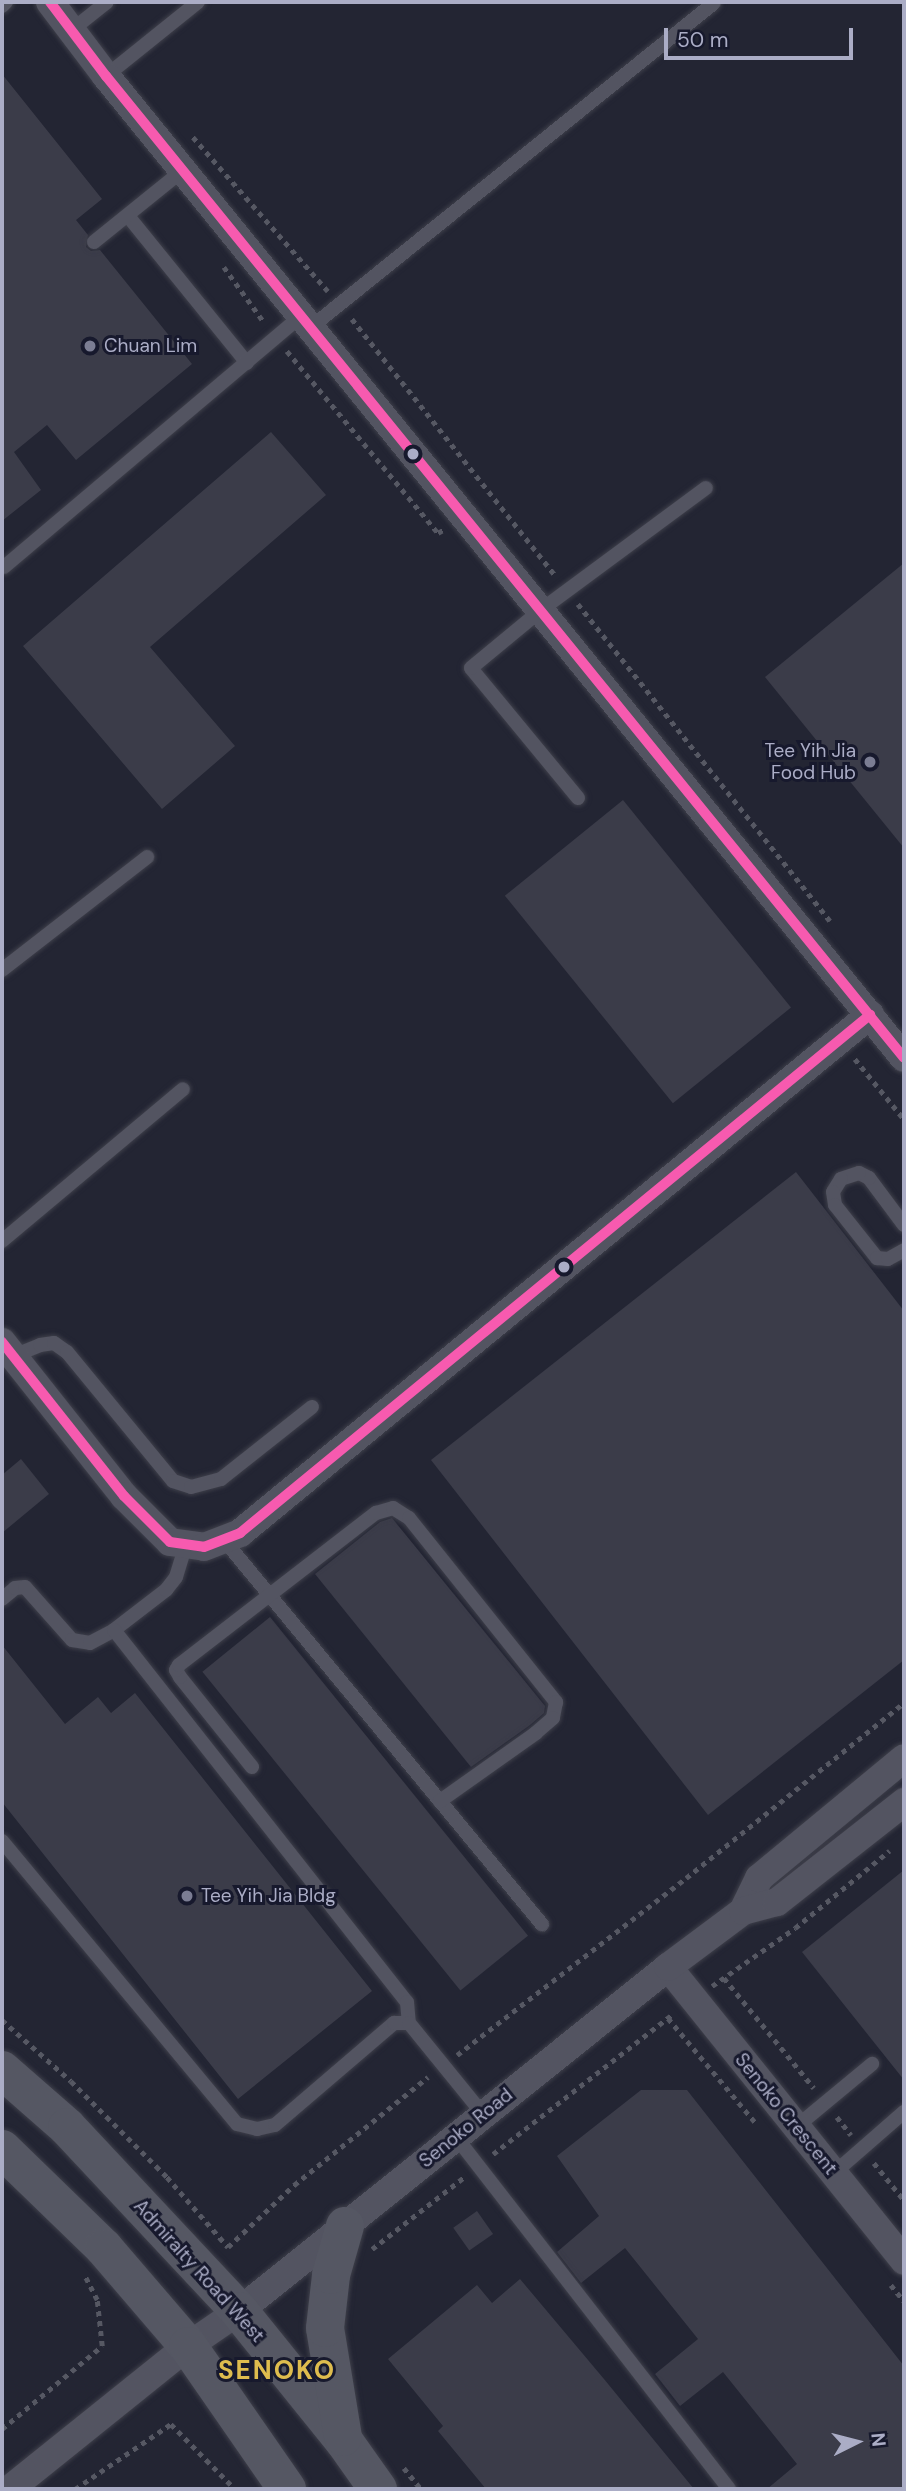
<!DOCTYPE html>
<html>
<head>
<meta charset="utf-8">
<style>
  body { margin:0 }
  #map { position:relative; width:906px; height:2491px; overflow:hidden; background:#232533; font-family:"DM Sans",sans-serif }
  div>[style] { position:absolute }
  .building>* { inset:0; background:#3b3c49; transform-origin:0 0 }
  .path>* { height:4.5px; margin-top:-2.25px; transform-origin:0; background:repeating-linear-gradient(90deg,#565863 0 5px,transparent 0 10px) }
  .roads { filter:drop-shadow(0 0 2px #3e3f4a) drop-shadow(0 0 2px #3e3f4a) }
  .service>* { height:14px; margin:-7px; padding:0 7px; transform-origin:7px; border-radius:7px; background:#535461 }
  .minor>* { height:28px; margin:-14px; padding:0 14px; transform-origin:14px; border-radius:14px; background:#535461 }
  .primary>* { height:38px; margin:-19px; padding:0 19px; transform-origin:19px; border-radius:19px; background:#555763 }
  .bus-1>* { height:10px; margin:-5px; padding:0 5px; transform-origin:5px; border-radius:5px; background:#f75aaf }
  .dots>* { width:19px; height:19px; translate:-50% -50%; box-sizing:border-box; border:4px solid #17192d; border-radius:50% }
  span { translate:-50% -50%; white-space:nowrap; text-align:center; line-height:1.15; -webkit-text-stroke:6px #17192d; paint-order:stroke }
  .poi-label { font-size:19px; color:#abadc6 }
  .left { translate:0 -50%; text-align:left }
  .right { translate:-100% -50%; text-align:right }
  .street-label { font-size:19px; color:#abadc6 }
  .district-label { font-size:26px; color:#debc4e; font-weight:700; letter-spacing:2px }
  .frame { position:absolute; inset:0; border:4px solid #abadc6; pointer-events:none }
  .north { position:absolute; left:822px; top:2407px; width:70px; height:70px; -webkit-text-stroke:5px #17192d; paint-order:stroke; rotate:84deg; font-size:19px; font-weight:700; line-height:28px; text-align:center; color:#abadc6 }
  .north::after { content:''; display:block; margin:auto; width:24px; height:32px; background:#abadc6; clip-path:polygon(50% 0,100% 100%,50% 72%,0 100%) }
  .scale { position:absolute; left:664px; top:28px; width:189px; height:32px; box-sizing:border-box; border:4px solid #abadc6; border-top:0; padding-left:9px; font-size:21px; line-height:24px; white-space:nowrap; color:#abadc6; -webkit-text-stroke:5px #17192d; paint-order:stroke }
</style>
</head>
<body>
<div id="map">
  <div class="building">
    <i style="clip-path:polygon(2px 74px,102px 199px,76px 220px,88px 235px,86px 247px,91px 251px,100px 250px,192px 364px,76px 460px,47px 425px,14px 452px,41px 490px,2px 521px)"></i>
    <i style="clip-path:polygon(271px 432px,326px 495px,150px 647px,235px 746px,162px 809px,23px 646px)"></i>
    <i style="clip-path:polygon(904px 563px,904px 848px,765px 677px)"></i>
    <i style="left:623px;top:800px;width:267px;height:152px;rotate:51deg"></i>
    <i style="clip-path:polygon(796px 1172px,904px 1311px,904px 1660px,708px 1815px,431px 1460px)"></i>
    <i style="clip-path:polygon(21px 1459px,49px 1494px,2px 1533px,2px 1475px)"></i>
    <i style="clip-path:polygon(392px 1518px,545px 1706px,544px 1713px,530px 1725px,471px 1767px,315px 1574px,380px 1522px)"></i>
    <i style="left:270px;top:1617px;width:410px;height:87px;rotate:51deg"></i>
    <i style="clip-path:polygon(2px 1645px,65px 1724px,98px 1697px,111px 1713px,135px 1693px,372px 1991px,238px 2099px,2px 1802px)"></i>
    <i style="clip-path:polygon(904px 1870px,904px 2080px,802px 1952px)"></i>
    <i style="clip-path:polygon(641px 2090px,687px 2090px,904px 2366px,904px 2489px,767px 2489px,797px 2464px,723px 2372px,680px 2406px,666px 2388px,655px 2374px,698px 2339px,625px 2248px,581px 2283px,557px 2252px,599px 2216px,557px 2156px)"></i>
    <i style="left:477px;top:2211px;width:28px;height:29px;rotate:55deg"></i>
    <i style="clip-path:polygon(520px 2279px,604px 2379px,694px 2489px,486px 2489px,438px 2431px,443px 2426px,388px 2359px,477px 2285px,492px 2303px)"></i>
  </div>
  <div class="path">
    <i style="left:193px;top:137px;width:205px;rotate:48.8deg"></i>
    <i style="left:224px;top:267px;width:68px;rotate:54deg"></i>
    <i style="left:352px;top:319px;width:327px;rotate:51.6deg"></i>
    <i style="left:287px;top:351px;width:236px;rotate:50.3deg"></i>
    <i style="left:438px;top:533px;width:6px;rotate:-31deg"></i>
    <i style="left:578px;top:604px;width:405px;rotate:51.5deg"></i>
    <i style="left:855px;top:1059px;width:77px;rotate:50.8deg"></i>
    <i style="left:724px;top:1978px;width:142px;rotate:50.7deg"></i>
    <i style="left:712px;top:1986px;width:101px;rotate:-34.9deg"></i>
    <i style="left:795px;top:1928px;width:122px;rotate:-39.3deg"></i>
    <i style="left:668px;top:2018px;width:136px;rotate:50.1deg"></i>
    <i style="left:2px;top:2020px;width:92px;rotate:41.5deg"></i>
    <i style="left:71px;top:2081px;width:136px;rotate:45deg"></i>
    <i style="left:167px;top:2177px;width:93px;rotate:48.9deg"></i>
    <i style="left:228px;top:2247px;width:91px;rotate:-43.2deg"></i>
    <i style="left:294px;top:2185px;width:172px;rotate:-38.9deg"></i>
    <i style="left:457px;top:2055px;width:289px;rotate:-37.7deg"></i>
    <i style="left:686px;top:1878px;width:280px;rotate:-38.8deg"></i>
    <i style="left:837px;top:2117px;width:23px;rotate:52deg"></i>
    <i style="left:493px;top:2154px;width:229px;rotate:-37.9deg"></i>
    <i style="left:874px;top:2163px;width:48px;rotate:51deg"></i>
    <i style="left:372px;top:2249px;width:117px;rotate:-38deg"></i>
    <i style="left:891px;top:2285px;width:21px;rotate:51deg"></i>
    <i style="left:2px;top:2429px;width:130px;rotate:-39.7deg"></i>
    <i style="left:102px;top:2346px;width:46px;rotate:-96.2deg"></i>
    <i style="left:97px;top:2300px;width:28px;rotate:-117deg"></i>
    <i style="left:404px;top:2468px;width:27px;rotate:51deg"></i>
    <i style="left:75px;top:2489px;width:116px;rotate:-34.1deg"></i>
    <i style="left:171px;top:2424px;width:91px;rotate:45.4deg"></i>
  </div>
  <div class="roads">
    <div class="service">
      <i style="left:2px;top:6px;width:6px;rotate:-45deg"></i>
      <i style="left:73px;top:29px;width:43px;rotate:-38.5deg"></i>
      <i style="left:106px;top:76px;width:118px;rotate:-38.8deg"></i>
      <i style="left:128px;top:216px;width:189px;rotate:51deg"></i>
      <i style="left:94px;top:242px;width:113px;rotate:-38.9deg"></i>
      <i style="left:310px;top:328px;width:518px;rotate:-38.82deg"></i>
      <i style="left:4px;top:567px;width:389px;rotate:-40.2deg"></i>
      <i style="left:578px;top:798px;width:168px;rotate:-129.5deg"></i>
      <i style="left:471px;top:668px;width:91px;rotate:-39.6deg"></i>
      <i style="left:541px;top:610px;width:205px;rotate:-36.5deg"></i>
      <i style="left:2px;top:970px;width:184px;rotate:-37.9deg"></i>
      <i style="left:904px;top:1225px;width:59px;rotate:-126.7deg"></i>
      <i style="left:869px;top:1178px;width:11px;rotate:-153deg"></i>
      <i style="left:859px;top:1173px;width:19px;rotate:162deg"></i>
      <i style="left:841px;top:1179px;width:15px;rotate:122deg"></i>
      <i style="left:833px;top:1192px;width:13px;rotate:81deg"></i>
      <i style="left:835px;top:1205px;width:68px;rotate:51.6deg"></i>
      <i style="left:877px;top:1258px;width:11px;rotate:5deg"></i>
      <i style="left:888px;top:1259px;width:18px;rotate:-29deg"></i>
      <i style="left:2px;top:1241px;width:236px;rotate:-40deg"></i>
      <i style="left:13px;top:1356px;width:29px;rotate:-22deg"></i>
      <i style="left:40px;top:1345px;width:14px;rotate:-8deg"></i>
      <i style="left:54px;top:1343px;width:16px;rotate:35deg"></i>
      <i style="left:67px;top:1352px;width:167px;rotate:50.6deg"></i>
      <i style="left:173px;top:1481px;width:19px;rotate:18deg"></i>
      <i style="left:191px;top:1487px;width:31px;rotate:-15deg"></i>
      <i style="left:221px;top:1479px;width:116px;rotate:-38.4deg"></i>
      <i style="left:224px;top:1540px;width:499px;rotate:50.4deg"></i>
      <i style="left:2px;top:1599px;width:17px;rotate:-40deg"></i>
      <i style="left:15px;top:1588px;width:10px;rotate:-6deg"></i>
      <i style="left:25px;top:1587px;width:71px;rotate:48.4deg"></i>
      <i style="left:72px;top:1640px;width:18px;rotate:9deg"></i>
      <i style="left:90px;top:1643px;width:27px;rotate:-28deg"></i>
      <i style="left:114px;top:1630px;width:66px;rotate:-37.6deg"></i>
      <i style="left:166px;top:1590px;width:16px;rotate:-52deg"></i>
      <i style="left:176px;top:1577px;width:34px;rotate:-73deg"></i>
      <i style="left:114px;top:1630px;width:474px;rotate:51.8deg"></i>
      <i style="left:407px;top:2002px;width:21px;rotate:85deg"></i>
      <i style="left:252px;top:1767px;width:115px;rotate:-128.7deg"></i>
      <i style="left:180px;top:1677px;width:8px;rotate:-120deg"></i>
      <i style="left:176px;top:1670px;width:6px;rotate:-59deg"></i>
      <i style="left:179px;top:1665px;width:249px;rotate:-37.7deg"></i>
      <i style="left:376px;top:1513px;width:18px;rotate:-16deg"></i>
      <i style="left:393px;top:1508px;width:19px;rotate:32deg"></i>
      <i style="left:409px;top:1518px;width:236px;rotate:51.4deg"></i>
      <i style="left:556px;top:1702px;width:16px;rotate:101deg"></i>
      <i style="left:553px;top:1718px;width:23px;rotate:139deg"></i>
      <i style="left:536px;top:1733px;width:118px;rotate:144.7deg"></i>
      <i style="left:2px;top:1841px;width:368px;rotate:50.3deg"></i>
      <i style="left:237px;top:2124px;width:21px;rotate:14deg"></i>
      <i style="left:257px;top:2129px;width:18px;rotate:-13deg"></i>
      <i style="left:275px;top:2125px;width:157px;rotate:-40.6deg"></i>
      <i style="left:394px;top:2023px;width:15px"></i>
      <i style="left:409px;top:2023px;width:117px;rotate:50.9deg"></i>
      <i style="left:796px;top:2127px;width:99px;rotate:-39.7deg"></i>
      <i style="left:456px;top:2137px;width:445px;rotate:52.2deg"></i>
      <i style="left:834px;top:2173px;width:93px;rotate:-41.1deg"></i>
    </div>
    <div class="minor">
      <i style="left:50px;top:2px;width:93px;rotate:52.9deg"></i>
      <i style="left:106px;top:76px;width:1265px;rotate:50.9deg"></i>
      <i style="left:2px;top:1342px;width:196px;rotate:51.6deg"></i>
      <i style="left:124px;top:1496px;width:65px;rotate:45deg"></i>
      <i style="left:170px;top:1542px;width:34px;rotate:8deg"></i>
      <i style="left:204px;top:1547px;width:39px;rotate:-21deg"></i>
      <i style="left:240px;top:1533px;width:816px;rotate:-39.43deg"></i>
      <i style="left:743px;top:1911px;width:37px;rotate:-64deg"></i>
      <i style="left:759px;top:1878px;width:188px;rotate:-39.6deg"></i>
      <i style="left:668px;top:1967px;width:377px;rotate:51.2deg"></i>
      <i style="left:10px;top:2489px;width:228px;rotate:-38.8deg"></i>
      <i style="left:188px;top:2346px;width:62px;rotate:-34.5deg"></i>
      <i style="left:239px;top:2311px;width:550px;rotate:-38.72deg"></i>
      <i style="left:668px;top:1967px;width:94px;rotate:-36.7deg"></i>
      <i style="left:743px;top:1911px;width:35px;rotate:-15deg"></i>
      <i style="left:777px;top:1902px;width:162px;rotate:-38.2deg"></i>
    </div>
    <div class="primary">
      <i style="left:2px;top:2070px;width:86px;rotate:41.2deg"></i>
      <i style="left:67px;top:2127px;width:252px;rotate:46.9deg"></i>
      <i style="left:239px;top:2311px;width:167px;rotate:51.1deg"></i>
      <i style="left:344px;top:2441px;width:59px;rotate:54.7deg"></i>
      <i style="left:2px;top:2149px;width:142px;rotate:44.1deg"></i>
      <i style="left:104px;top:2248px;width:129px;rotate:49.4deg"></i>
      <i style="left:188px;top:2346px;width:174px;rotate:55.3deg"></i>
      <i style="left:343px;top:2437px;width:110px;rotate:-99.4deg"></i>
      <i style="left:325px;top:2328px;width:53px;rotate:-83.5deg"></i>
      <i style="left:331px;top:2275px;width:51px;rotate:-74.1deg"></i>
    </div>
  </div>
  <div class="bus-1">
    <i style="left:50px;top:2px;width:93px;rotate:52.9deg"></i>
    <i style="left:106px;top:76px;width:1265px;rotate:50.9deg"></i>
    <i style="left:2px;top:1342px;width:196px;rotate:51.6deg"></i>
    <i style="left:124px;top:1496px;width:65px;rotate:45deg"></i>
    <i style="left:170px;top:1542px;width:34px;rotate:8deg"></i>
    <i style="left:204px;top:1547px;width:39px;rotate:-21deg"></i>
    <i style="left:240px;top:1533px;width:816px;rotate:-39.43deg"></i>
  </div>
  <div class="dots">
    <i style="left:90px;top:346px;background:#7b7d93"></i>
    <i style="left:413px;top:454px;background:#abadc6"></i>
    <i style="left:870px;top:762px;background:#7b7d93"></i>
    <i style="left:564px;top:1267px;background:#abadc6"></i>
    <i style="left:187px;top:1896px;background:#7b7d93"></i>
  </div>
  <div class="poi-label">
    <span class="left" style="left:104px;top:346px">Chuan Lim</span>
    <span class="right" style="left:856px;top:762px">Tee Yih Jia<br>Food Hub</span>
    <span class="left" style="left:201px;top:1896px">Tee Yih Jia Bldg</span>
  </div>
  <div class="street-label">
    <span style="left:786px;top:2114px;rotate:51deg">Senoko Crescent</span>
    <span style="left:466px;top:2128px;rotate:-39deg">Senoko Road</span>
    <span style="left:199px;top:2271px;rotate:48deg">Admiralty Road West</span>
  </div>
  <div class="district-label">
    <span style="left:277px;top:2371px">SENOKO</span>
  </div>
  <div class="frame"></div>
  <div class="north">N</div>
  <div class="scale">50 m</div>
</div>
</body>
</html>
